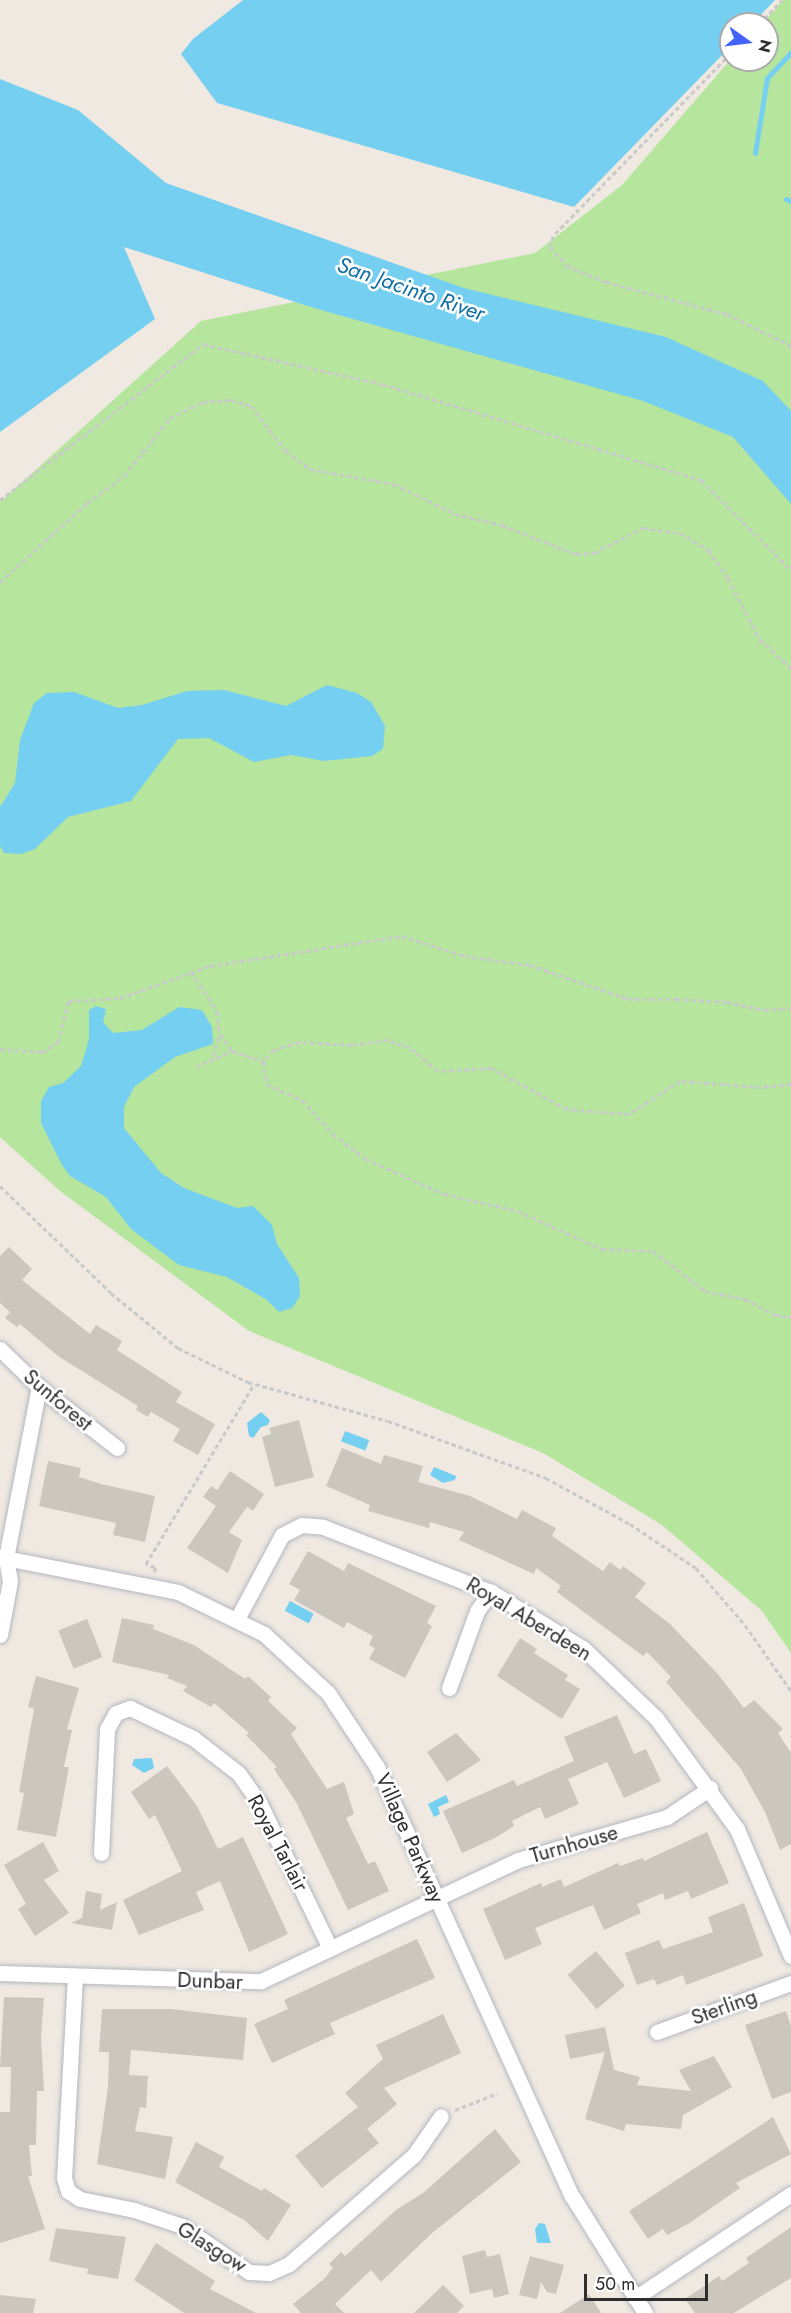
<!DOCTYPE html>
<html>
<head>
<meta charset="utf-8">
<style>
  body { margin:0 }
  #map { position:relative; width:791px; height:2313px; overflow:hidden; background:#efe9e1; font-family:Jost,sans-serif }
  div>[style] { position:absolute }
  .green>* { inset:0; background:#b6e59e }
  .water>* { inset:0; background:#75cff0; transform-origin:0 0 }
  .stream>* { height:5px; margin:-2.5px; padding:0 2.5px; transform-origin:2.5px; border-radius:2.5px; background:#75cff0 }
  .building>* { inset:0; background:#cbc7bf; transform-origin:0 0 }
  .path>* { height:3px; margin-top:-1.5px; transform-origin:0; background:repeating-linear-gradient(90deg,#c9c9c9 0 4.5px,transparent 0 7.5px) }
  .roads { filter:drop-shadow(0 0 2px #b4b7c1) drop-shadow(0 0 2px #b4b7c1) }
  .minor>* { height:15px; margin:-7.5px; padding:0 7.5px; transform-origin:7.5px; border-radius:7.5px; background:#fff }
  span { translate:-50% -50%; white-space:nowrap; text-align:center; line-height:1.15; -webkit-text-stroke:5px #fff; paint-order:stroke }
  .street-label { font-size:21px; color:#2e2e2e }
  .water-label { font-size:22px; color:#0d6fa3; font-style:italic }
  .north { position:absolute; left:719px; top:12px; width:60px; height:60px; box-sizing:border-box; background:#fff; border:2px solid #ababab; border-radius:50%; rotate:104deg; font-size:16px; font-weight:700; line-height:24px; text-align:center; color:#2e2e2e }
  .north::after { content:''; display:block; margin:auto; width:21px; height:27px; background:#4264fb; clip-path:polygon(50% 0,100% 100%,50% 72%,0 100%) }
  .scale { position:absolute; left:584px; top:2274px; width:124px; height:27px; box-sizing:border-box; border:3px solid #2e2e2e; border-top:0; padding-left:8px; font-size:18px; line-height:21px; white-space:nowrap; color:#2e2e2e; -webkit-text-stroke:4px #fff; paint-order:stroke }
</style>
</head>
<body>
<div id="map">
  <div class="green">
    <i style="clip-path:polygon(783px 0,791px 0,791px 1653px,762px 1611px,662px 1525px,543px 1453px,249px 1331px,60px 1191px,0 1137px,0 502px,201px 321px,535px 253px,622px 185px,731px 59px,767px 60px,767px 24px,762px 24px)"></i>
  </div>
  <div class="water">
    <i style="clip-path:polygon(243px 0,775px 0,752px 24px,731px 24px,731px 46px,574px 207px,217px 103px,181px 54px,193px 39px)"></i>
    <i style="clip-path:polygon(0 79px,78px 110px,166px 183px,464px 288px,666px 337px,763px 381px,791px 411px,791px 504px,733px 437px,643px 401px,314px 308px,124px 247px,155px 319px,0 432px)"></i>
    <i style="clip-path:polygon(327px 685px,357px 693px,371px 702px,385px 726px,383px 749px,372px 756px,324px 761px,291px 755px,254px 762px,209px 738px,178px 739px,131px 801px,68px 817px,35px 849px,21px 854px,4px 853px,0 846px,0 807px,15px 783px,20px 740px,34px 703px,47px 693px,74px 692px,118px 708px,142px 705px,187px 691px,224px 690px,286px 706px)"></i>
    <i style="clip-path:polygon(96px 1006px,106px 1009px,103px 1022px,113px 1033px,142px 1030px,179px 1007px,202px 1010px,212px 1027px,213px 1044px,175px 1057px,134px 1087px,124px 1107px,124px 1128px,161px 1173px,184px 1188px,237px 1208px,253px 1206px,272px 1225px,277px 1244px,299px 1278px,300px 1296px,292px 1308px,279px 1312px,267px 1300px,227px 1277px,179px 1265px,131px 1229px,106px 1197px,70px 1176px,62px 1165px,41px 1123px,41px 1101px,49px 1087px,63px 1083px,81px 1066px,89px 1039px,89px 1010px)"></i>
    <i style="clip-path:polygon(261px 1412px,270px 1420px,268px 1425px,261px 1427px,253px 1438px,249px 1436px,247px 1423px)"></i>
    <i style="left:345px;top:1431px;width:26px;height:11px;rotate:21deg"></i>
    <i style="clip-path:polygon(434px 1467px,456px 1476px,455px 1480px,443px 1483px,430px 1475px)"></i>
    <i style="left:290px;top:1601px;width:27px;height:11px;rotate:28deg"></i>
    <i style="clip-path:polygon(152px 1758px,154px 1768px,144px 1773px,132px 1765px,134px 1759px)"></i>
    <i style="clip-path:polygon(446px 1795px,449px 1802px,438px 1807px,440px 1814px,434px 1817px,428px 1804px)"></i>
    <i style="clip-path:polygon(539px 2223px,545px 2224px,551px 2243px,537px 2243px,535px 2229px)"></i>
  </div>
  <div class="stream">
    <i style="left:755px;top:153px;width:76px;rotate:-80.9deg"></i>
    <i style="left:767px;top:78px;width:35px;rotate:-47deg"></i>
    <i style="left:786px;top:199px;width:5px;rotate:22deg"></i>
  </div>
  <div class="building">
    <i style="clip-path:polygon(9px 1247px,32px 1269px,22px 1280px,90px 1334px,96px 1325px,122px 1341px,117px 1350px,182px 1392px,176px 1402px,215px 1424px,198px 1455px,173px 1441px,180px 1429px,151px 1412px,148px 1417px,136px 1410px,138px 1406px,58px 1356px,20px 1324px,17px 1327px,5px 1318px,10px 1312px,0 1303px,0 1256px)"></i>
    <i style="clip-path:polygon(299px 1420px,314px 1477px,275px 1487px,262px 1437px,271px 1434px,269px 1428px)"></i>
    <i style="clip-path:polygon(342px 1448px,381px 1464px,384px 1455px,423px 1466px,418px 1482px,470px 1496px,517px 1519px,522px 1510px,556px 1528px,552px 1536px,603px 1571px,610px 1562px,620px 1570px,623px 1566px,646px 1583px,635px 1597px,670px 1624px,717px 1673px,744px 1708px,754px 1700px,783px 1729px,778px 1733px,791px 1753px,791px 1844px,780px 1850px,765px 1812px,741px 1769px,666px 1682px,671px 1677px,647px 1652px,643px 1656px,557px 1592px,561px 1586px,536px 1568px,534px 1574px,459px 1540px,464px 1532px,430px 1522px,429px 1528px,368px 1511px,370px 1505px,326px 1486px)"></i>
    <i style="clip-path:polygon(48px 1461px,81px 1468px,79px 1477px,101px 1484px,155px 1496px,145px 1542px,113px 1535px,116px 1523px,39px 1506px)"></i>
    <i style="clip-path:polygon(230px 1471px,264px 1494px,253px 1511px,247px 1507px,229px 1532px,242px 1540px,228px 1573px,187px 1548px,216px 1506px,203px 1497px,211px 1486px,217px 1490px)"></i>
    <i style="clip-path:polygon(308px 1551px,344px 1571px,348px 1563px,436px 1606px,427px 1623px,432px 1626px,405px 1678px,369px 1659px,375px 1648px,369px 1645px,373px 1636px,347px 1622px,344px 1628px,294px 1600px,300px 1590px,289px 1584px)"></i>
    <i style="clip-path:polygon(122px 1618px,154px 1625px,153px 1629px,194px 1645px,245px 1679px,248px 1676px,271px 1697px,268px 1701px,297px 1728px,291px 1734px,327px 1789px,344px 1782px,354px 1814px,346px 1818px,368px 1864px,375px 1861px,389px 1891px,348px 1910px,296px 1802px,274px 1769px,277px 1767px,246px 1735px,249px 1733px,214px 1703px,211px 1707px,183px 1691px,187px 1686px,167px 1678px,169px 1675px,112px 1662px)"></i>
    <i style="left:87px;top:1619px;width:41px;height:31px;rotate:68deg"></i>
    <i style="clip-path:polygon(520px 1638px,537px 1649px,534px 1653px,568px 1675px,565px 1680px,580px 1689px,562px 1719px,497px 1676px)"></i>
    <i style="clip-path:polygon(36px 1676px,79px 1688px,67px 1729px,72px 1730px,64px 1767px,69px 1767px,56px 1837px,17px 1830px,24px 1793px,19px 1792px,34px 1709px,28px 1707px)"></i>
    <i style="clip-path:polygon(617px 1715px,634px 1754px,646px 1749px,661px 1781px,624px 1798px,607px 1762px,568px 1779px,579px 1804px,545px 1819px,540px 1807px,512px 1821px,514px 1826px,495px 1838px,462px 1853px,443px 1811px,514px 1780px,517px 1786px,574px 1761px,564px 1737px)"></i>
    <i style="clip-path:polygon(456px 1733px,481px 1760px,447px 1782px,427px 1752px)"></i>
    <i style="clip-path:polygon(167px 1766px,197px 1806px,218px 1849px,243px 1837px,288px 1934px,249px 1952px,220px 1881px,196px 1892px,204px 1910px,139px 1935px,123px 1900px,182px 1871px,155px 1815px,149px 1819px,131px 1792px)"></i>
    <i style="clip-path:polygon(707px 1832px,729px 1883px,691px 1899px,688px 1891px,665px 1900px,663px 1893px,637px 1904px,641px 1913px,604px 1930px,593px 1905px,535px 1928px,542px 1944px,505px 1960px,483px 1909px,541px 1883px,542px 1887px,561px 1879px,564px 1887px,618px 1863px,620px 1866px,643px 1858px,644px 1861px)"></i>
    <i style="clip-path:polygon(43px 1842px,59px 1871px,44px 1880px,69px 1913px,35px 1936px,18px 1909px,26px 1904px,4px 1865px)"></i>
    <i style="clip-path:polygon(86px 1891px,102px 1894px,100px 1910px,117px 1902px,112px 1930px,71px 1923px,82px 1918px)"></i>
    <i style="clip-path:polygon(744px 1903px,763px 1956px,686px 1985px,683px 1975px,657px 1985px,654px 1979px,637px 1985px,625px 1953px,659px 1940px,663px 1949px,713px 1932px,708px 1917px)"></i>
    <i style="clip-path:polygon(417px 1939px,435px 1978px,330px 2023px,335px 2034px,272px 2063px,254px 2024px,288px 2009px,284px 2000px)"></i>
    <i style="left:596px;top:1951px;width:45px;height:37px;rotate:50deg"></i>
    <i style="clip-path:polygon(4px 1997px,44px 1998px,41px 2036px,44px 2091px,37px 2091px,36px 2145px,29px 2145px,32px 2176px,28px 2176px,45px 2229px,0 2243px,0 2112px,10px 2112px,11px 2067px,0 2067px)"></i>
    <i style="clip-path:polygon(102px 2009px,171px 2009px,247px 2018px,243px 2060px,131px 2050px,129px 2075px,148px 2076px,146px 2108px,140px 2107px,135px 2131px,173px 2137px,165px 2179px,97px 2164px,108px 2087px,109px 2052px,99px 2052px)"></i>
    <i style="clip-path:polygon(786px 2011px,791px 2026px,791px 2092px,772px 2099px,745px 2025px)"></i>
    <i style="clip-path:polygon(443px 2014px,461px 2053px,384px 2088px,397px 2104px,367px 2129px,379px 2143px,322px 2188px,295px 2156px,358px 2107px,345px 2093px,383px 2059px,376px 2045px)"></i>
    <i style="clip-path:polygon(605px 2027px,614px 2070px,640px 2077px,637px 2085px,691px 2091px,679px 2070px,714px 2056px,732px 2087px,683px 2115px,681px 2129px,626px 2124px,624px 2131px,585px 2119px,605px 2052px,570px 2059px,565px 2035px)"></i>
    <i style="clip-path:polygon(773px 2117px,791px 2154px,736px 2183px,740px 2188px,688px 2224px,667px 2235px,663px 2229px,648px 2239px,629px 2211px)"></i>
    <i style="clip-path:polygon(495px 2129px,521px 2162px,431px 2234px,381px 2282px,371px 2270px,335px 2304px,344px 2313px,301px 2313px,293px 2304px,324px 2279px,333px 2268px,329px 2264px,341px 2252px,345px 2256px,396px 2210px,423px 2193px)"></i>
    <i style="clip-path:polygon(196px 2142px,224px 2157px,219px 2167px,262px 2191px,264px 2188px,291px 2205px,268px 2241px,244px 2220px,175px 2182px)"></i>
    <i style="clip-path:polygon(791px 2227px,791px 2278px,734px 2313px,695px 2313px,685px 2299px,719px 2276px,722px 2281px,749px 2263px,746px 2258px)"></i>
    <i style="clip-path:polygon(56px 2228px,126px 2237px,118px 2279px,87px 2274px,88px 2269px,49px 2261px)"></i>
    <i style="clip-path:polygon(156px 2243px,215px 2281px,210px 2289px,256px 2313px,184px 2313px,134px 2280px)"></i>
    <i style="clip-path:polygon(485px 2250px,487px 2257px,500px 2254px,509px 2294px,494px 2298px,492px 2289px,470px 2294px,462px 2256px)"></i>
    <i style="clip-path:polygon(530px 2256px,564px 2265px,556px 2294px,547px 2292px,541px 2282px,537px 2299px,519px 2295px)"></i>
    <i style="clip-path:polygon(443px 2285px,464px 2306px,457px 2313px,414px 2313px)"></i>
    <i style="clip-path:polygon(589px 2294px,601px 2313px,560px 2313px)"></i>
    <i style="clip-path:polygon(0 2295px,36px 2299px,33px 2313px,0 2313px)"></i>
  </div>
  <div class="path">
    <i style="left:759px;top:24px;width:33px;rotate:-46deg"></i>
    <i style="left:731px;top:53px;width:255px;rotate:134.2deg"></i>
    <i style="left:553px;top:236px;width:11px;rotate:105deg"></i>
    <i style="left:550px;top:247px;width:25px;rotate:48deg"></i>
    <i style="left:567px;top:266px;width:42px;rotate:22.3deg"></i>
    <i style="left:606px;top:282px;width:125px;rotate:14.8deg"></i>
    <i style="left:727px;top:314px;width:72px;rotate:26.6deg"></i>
    <i style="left:0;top:500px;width:256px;rotate:-37.5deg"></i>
    <i style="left:203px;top:344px;width:183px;rotate:12.6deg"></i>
    <i style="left:382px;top:384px;width:333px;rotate:16.7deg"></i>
    <i style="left:701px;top:480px;width:127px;rotate:45deg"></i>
    <i style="left:0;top:582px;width:118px;rotate:-42.2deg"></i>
    <i style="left:87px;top:503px;width:46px;rotate:-36.1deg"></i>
    <i style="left:124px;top:476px;width:74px;rotate:-51.6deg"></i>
    <i style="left:170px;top:418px;width:37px;rotate:-26deg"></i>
    <i style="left:203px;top:402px;width:28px;rotate:-4deg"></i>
    <i style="left:231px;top:400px;width:21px;rotate:17deg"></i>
    <i style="left:251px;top:406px;width:57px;rotate:52.1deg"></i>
    <i style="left:286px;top:451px;width:30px;rotate:37deg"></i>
    <i style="left:310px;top:469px;width:85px;rotate:10.1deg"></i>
    <i style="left:394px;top:484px;width:68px;rotate:26.2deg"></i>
    <i style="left:455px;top:514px;width:48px;rotate:13.2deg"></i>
    <i style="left:502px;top:525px;width:79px;rotate:21.4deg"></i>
    <i style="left:576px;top:554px;width:18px;rotate:-3deg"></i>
    <i style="left:594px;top:553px;width:55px;rotate:-27deg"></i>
    <i style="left:643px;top:528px;width:37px;rotate:8deg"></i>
    <i style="left:680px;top:533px;width:33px;rotate:31deg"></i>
    <i style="left:708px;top:550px;width:34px;rotate:54deg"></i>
    <i style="left:728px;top:578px;width:70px;rotate:62.7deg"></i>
    <i style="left:760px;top:640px;width:42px;rotate:42.1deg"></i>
    <i style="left:191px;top:972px;width:47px;rotate:56.3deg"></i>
    <i style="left:217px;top:1011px;width:23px;rotate:83deg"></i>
    <i style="left:220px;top:1034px;width:21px;rotate:55deg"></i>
    <i style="left:0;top:1049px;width:42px;rotate:4.1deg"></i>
    <i style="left:42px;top:1052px;width:19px;rotate:-32deg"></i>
    <i style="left:58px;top:1042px;width:42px;rotate:-75deg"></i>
    <i style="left:69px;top:1001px;width:51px;rotate:-3.4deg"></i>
    <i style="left:120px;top:998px;width:96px;rotate:-19.6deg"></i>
    <i style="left:210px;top:966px;width:194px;rotate:-8.9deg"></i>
    <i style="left:402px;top:936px;width:66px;rotate:17.6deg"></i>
    <i style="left:465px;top:956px;width:66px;rotate:7.9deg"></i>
    <i style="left:530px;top:965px;width:104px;rotate:19.1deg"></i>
    <i style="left:628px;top:999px;width:49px"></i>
    <i style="left:677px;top:999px;width:50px;rotate:3.4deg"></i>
    <i style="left:727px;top:1002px;width:39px;rotate:12deg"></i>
    <i style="left:765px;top:1010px;width:26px;rotate:-4deg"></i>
    <i style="left:213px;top:1056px;width:21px;rotate:-73deg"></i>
    <i style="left:196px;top:1067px;width:39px;rotate:-24deg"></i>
    <i style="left:232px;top:1051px;width:33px;rotate:18deg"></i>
    <i style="left:791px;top:1084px;width:30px;rotate:174deg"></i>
    <i style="left:761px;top:1087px;width:81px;rotate:-175.8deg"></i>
    <i style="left:680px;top:1081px;width:61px;rotate:147.1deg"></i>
    <i style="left:629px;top:1114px;width:62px;rotate:-175.4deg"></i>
    <i style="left:567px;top:1109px;width:86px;rotate:-151.7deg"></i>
    <i style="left:491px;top:1068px;width:53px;rotate:176.8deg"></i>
    <i style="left:438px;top:1071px;width:38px;rotate:-140deg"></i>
    <i style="left:409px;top:1047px;width:23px;rotate:-162deg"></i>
    <i style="left:387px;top:1040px;width:35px;rotate:172deg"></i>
    <i style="left:352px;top:1045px;width:53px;rotate:-176.8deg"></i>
    <i style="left:299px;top:1042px;width:26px;rotate:162deg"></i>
    <i style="left:274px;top:1050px;width:16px;rotate:135deg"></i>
    <i style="left:263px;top:1061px;width:23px;rotate:80deg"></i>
    <i style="left:267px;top:1084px;width:38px;rotate:25deg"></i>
    <i style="left:302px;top:1100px;width:46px;rotate:47.6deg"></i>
    <i style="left:333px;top:1134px;width:41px;rotate:37.1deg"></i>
    <i style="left:366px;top:1159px;width:85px;rotate:24.2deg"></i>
    <i style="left:444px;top:1194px;width:76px;rotate:12.9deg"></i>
    <i style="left:518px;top:1211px;width:92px;rotate:24.3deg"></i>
    <i style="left:602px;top:1249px;width:51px;rotate:2.2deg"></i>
    <i style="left:653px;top:1251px;width:66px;rotate:37.6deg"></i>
    <i style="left:705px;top:1291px;width:41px;rotate:11.3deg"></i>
    <i style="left:745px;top:1299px;width:34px;rotate:28deg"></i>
    <i style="left:775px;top:1315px;width:16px;rotate:7deg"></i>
    <i style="left:0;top:1186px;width:154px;rotate:43.9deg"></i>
    <i style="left:111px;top:1293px;width:87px;rotate:39.4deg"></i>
    <i style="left:178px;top:1348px;width:78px;rotate:25.9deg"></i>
    <i style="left:248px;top:1382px;width:145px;rotate:15.6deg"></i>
    <i style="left:388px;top:1421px;width:168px;rotate:19.8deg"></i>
    <i style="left:546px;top:1478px;width:96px;rotate:28.7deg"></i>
    <i style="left:630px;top:1524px;width:79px;rotate:33.7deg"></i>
    <i style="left:696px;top:1568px;width:75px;rotate:49.3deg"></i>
    <i style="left:745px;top:1625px;width:80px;rotate:55.1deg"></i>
    <i style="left:155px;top:1572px;width:5px;rotate:-90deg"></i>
    <i style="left:155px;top:1567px;width:9px;rotate:-162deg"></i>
    <i style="left:146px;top:1564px;width:210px;rotate:-59deg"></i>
    <i style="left:455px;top:2110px;width:46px;rotate:-21.6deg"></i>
  </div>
  <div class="roads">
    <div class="minor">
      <i style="left:0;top:1349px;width:54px;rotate:44.3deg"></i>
      <i style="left:39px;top:1387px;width:99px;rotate:38deg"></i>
      <i style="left:0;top:1557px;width:181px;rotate:11.1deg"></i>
      <i style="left:178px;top:1592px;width:96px;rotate:26deg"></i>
      <i style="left:264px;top:1634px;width:87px;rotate:42.7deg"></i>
      <i style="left:328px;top:1693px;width:89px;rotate:56.5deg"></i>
      <i style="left:377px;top:1767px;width:471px;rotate:65.6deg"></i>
      <i style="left:572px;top:2196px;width:138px;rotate:58deg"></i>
      <i style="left:237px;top:1619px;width:95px;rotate:-61.8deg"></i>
      <i style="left:282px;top:1535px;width:22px;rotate:-27deg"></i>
      <i style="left:302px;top:1525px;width:21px;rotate:5deg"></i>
      <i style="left:323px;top:1527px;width:180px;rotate:21.2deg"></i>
      <i style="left:491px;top:1592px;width:109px;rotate:31.5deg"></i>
      <i style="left:584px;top:1649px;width:100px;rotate:43.8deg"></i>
      <i style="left:656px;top:1718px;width:137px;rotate:53.9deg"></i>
      <i style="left:737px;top:1829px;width:138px;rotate:67deg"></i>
      <i style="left:0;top:1635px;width:55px;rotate:-79.5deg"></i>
      <i style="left:10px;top:1581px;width:23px;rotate:-100deg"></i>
      <i style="left:6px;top:1558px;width:174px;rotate:-79.1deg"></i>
      <i style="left:449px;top:1688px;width:82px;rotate:-70deg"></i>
      <i style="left:477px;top:1611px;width:24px;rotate:-54deg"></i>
      <i style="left:101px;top:1853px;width:124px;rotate:-87.2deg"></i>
      <i style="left:107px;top:1729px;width:18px;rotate:-61deg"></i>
      <i style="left:116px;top:1713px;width:15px;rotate:-20deg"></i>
      <i style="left:130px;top:1708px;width:70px;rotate:25.5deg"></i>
      <i style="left:193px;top:1738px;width:58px;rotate:38deg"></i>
      <i style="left:239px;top:1774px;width:37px;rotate:55deg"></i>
      <i style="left:260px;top:1804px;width:158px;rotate:64.1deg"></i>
      <i style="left:0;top:1973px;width:261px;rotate:1.8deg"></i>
      <i style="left:261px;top:1981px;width:284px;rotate:-25.2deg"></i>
      <i style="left:518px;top:1860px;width:155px;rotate:-16.1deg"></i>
      <i style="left:667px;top:1817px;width:52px;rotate:-34deg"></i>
      <i style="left:75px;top:1976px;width:202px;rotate:93.1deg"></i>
      <i style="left:64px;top:2178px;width:14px;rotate:73deg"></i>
      <i style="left:68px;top:2191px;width:14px;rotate:34deg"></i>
      <i style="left:80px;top:2199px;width:55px;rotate:11.5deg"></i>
      <i style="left:134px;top:2210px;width:51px;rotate:18.4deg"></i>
      <i style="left:182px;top:2226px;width:81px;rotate:34.5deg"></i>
      <i style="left:249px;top:2272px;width:20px;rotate:3deg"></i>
      <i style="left:269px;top:2273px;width:22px;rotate:-24deg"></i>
      <i style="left:289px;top:2264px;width:166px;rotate:-41.1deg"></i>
      <i style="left:414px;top:2155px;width:47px;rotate:-55.3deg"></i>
      <i style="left:657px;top:2032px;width:143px;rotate:-20.1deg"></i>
      <i style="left:635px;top:2298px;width:187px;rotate:-33.7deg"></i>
    </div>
  </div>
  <div class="street-label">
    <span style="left:58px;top:1400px;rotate:40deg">Sunforest</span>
    <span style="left:529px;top:1619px;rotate:31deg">Royal Aberdeen</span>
    <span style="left:410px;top:1838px;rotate:66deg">Village Parkway</span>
    <span style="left:278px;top:1843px;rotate:62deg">Royal Tarlair</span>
    <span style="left:574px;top:1844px;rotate:-16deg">Turnhouse</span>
    <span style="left:210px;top:1981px;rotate:2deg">Dunbar</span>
    <span style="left:724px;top:2007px;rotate:-20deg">Sterling</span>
    <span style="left:212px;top:2247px;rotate:32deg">Glasgow</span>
  </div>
  <div class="water-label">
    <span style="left:411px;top:289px;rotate:19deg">San Jacinto River</span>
  </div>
  <div class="north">N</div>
  <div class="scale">50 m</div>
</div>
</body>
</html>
